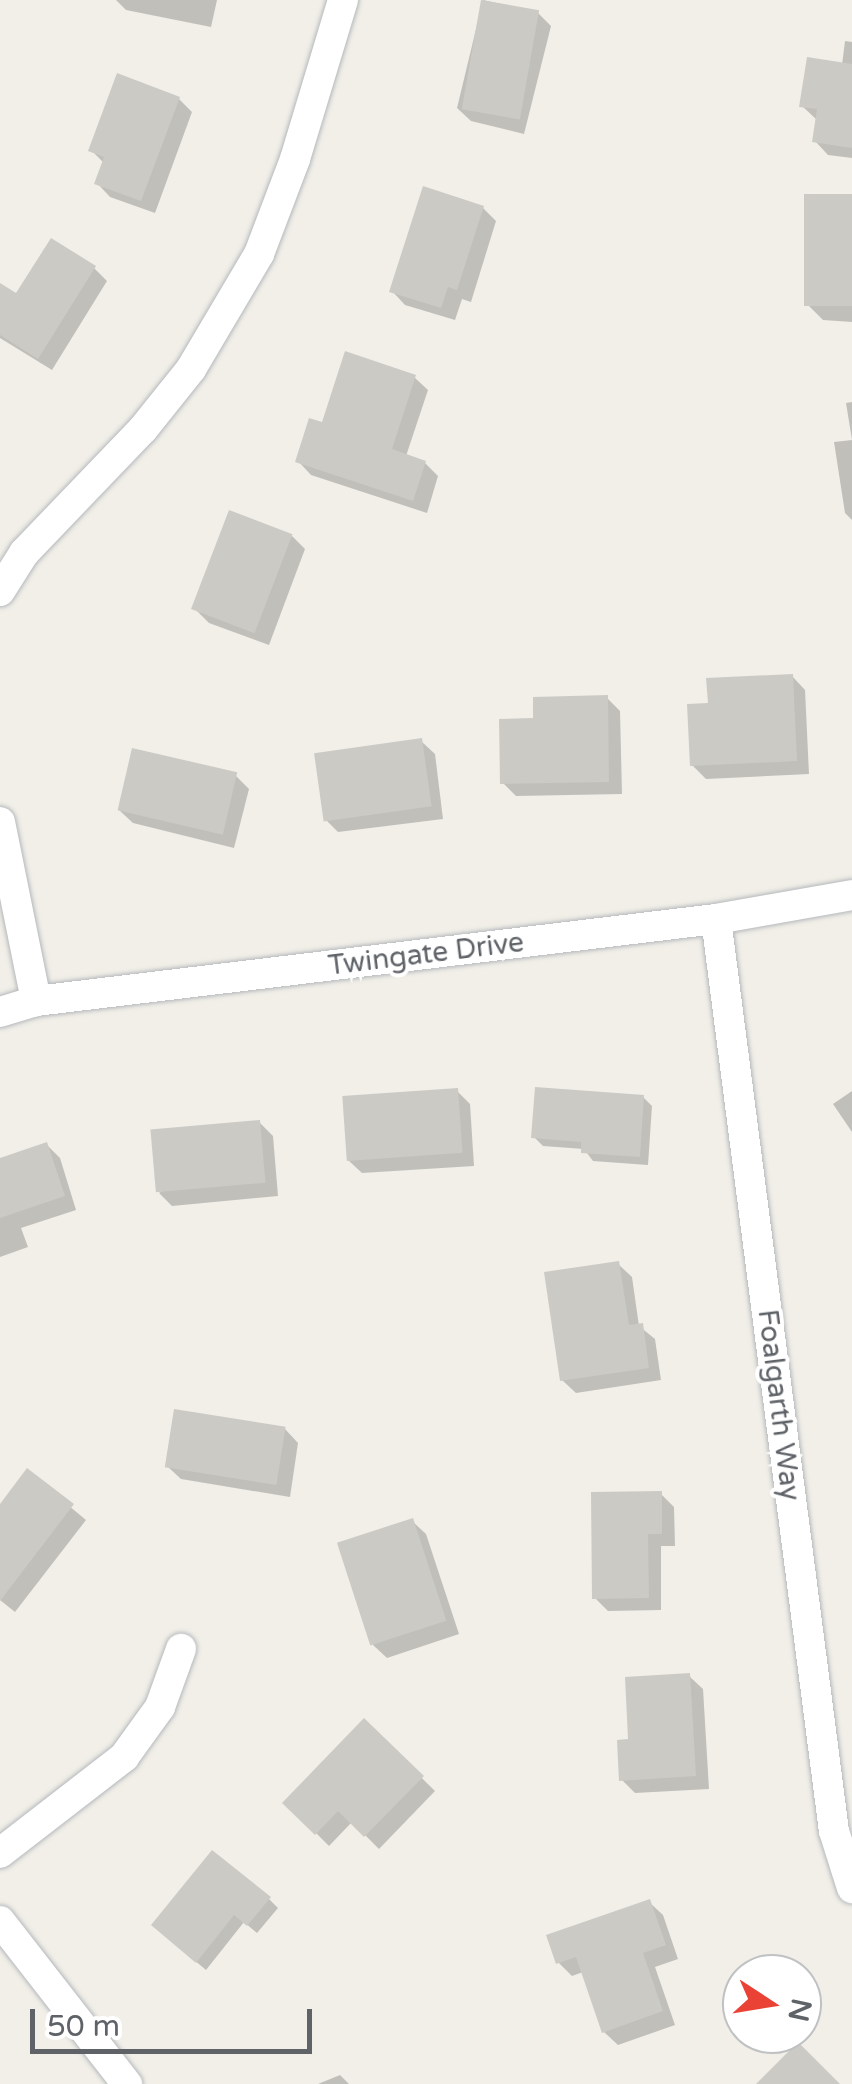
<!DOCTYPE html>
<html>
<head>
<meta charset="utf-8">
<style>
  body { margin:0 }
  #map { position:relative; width:852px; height:2084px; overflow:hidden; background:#f1efe8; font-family:"Varela Round",sans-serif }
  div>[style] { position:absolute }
  .shadow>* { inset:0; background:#0003 }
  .building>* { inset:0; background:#cccac5; transform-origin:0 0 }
  .roads { filter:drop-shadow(0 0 2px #b5b8bc) drop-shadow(0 0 2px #b5b8bc) }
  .street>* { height:30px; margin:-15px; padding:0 15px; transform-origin:15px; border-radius:15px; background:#fff }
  span { translate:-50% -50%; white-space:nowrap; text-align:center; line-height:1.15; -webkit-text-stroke:8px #fff; paint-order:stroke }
  .street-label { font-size:28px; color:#5f6368 }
  .north { position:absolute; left:722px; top:1954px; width:100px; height:100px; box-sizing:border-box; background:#fff; border:2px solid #bfc1c3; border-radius:50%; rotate:102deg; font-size:28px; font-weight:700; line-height:40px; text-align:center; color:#5f6368 }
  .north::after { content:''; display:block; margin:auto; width:35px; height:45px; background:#ea4335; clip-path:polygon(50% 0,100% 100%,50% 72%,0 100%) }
  .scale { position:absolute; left:30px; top:2009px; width:282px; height:45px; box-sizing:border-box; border:5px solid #5f6368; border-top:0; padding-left:12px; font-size:30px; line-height:35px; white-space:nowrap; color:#5f6368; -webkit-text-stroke:8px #fff; paint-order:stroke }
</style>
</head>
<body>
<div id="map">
  <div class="shadow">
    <i style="clip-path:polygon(116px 0,217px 0,211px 27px,126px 10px)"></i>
    <i style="clip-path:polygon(483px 0,537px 12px,551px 26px,524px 134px,471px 121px,457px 108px)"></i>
    <i style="clip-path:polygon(845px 41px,852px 42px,852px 158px,828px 155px,815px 141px,816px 119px,802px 106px,842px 65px)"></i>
    <i style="clip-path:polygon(179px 99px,192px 112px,155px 213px,110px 197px,97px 183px,104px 163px,91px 150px)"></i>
    <i style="clip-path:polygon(852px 196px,852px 322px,823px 320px,809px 306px)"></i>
    <i style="clip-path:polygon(483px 208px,496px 221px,471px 302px,462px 299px,455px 320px,405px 305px,392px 291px)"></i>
    <i style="clip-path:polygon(94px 268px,107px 281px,52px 370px,0 338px,0 286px,17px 296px)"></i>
    <i style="clip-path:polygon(414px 377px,428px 390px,406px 456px,425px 463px,438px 476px,427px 513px,311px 475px,298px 461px,324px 426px)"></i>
    <i style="clip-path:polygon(852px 402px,852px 520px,845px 513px,834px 442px,852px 440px,846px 403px)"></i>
    <i style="clip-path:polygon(292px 536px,305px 549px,269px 645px,209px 623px,195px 609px)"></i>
    <i style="clip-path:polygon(792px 676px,805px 690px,809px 774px,706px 779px,692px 765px)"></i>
    <i style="clip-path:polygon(607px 698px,620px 711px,622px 794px,516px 796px,503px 783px,536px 720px)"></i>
    <i style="clip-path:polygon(421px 741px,435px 754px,443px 819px,338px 832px,324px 818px)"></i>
    <i style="clip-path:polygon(235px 775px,249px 789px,234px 848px,133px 823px,119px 810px)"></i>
    <i style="clip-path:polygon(457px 1091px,470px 1104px,474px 1166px,362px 1173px,348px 1160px)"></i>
    <i style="clip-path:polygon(852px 1091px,852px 1132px,833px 1104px)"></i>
    <i style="clip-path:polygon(643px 1097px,652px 1106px,648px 1165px,593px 1161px,584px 1149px,543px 1146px,534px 1137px)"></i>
    <i style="clip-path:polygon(259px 1122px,273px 1136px,278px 1196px,172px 1206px,159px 1193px)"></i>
    <i style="clip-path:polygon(46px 1144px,60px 1158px,76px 1210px,21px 1228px,28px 1247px,0 1257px,0 1160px)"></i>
    <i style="clip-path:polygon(618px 1264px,632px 1277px,639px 1326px,655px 1339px,661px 1380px,576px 1393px,562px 1380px)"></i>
    <i style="clip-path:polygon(285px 1429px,298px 1443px,290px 1497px,181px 1479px,167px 1466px)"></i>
    <i style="clip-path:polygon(28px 1472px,86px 1520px,15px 1612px,0 1600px,0 1508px)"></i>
    <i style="clip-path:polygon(661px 1494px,674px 1507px,675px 1546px,661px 1546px,661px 1610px,608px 1611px,594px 1597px)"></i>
    <i style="clip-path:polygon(412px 1521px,426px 1534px,459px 1634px,387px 1658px,373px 1645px)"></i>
    <i style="clip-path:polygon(689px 1676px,703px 1689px,709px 1789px,635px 1793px,622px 1780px,631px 1741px)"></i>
    <i style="clip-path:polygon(364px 1721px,435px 1791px,379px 1849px,352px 1822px,329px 1846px,286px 1803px)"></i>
    <i style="clip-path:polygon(269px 1899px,278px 1908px,257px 1933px,244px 1922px,206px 1970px,163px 1934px)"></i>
    <i style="clip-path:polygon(649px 1902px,663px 1915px,678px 1959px,655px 1967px,675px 2025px,618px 2045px,604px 2032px,583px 1972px,572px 1976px,558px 1962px)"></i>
    <i style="clip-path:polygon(340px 2075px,349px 2084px,318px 2084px)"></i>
  </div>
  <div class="building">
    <i style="left:481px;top:0;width:59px;height:111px;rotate:10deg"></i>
    <i style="clip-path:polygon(807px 57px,852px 64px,852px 148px,812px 142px,817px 109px,799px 107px)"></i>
    <i style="clip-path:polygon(117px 73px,180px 97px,141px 201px,94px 184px,104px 157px,88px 151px)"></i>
    <i style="clip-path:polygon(423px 186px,484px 206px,457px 290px,448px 287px,441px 308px,389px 292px)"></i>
    <i style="left:852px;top:194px;width:112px;height:48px;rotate:90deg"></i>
    <i style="clip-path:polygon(51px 238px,96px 266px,38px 359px,0 335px,0 283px,16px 293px)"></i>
    <i style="clip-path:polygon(345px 351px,416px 375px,392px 449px,426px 461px,413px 501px,295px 462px,309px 418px,322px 422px)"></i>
    <i style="left:229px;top:510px;width:68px;height:106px;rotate:21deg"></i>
    <i style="clip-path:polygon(793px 674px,797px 761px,690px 766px,687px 704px,708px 703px,706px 678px)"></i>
    <i style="clip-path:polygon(608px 695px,609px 782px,500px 784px,499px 719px,533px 718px,533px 697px)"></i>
    <i style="left:422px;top:738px;width:69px;height:109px;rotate:82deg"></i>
    <i style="left:132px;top:748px;width:108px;height:64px;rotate:13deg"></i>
    <i style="clip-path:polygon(535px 1087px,644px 1095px,640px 1157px,581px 1153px,581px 1142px,531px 1138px)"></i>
    <i style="left:458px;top:1088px;width:65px;height:116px;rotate:86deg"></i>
    <i style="left:260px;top:1120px;width:63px;height:110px;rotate:85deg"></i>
    <i style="clip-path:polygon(47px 1142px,65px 1196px,0 1218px,0 1158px)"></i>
    <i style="clip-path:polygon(619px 1261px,629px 1325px,643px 1323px,649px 1368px,560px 1381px,544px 1272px)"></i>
    <i style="left:174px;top:1409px;width:113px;height:59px;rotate:9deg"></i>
    <i style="clip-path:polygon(27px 1468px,74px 1504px,0 1601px,0 1504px)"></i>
    <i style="clip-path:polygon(662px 1491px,662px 1534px,648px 1534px,649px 1598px,592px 1599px,591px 1492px)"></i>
    <i style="left:413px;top:1518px;width:108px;height:80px;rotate:72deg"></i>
    <i style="clip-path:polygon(690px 1673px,696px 1776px,619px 1781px,617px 1740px,628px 1739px,625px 1677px)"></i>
    <i style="clip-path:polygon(364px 1718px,424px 1776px,364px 1837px,338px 1811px,315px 1835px,282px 1803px)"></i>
    <i style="clip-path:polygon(212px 1850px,271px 1897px,247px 1926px,234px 1915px,196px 1963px,151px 1925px)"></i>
    <i style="clip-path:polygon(650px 1899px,666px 1945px,643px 1953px,663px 2011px,602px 2033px,576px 1957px,556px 1964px,546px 1935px)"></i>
    <i style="clip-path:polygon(798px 2042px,840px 2084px,756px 2084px)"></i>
  </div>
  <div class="roads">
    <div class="street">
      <i style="left:0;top:591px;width:45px;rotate:-57.7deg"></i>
      <i style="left:24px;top:553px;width:172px;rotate:-46.2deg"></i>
      <i style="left:143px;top:429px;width:77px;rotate:-51.3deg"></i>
      <i style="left:191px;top:369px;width:134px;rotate:-59.4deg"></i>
      <i style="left:259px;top:254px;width:102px;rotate:-69.2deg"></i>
      <i style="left:295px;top:159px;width:166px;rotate:-73.2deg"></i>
      <i style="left:0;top:822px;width:183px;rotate:78.6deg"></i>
      <i style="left:716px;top:919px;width:920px;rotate:82.63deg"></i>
      <i style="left:834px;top:1831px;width:60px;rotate:72.5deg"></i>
      <i style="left:0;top:1012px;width:38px;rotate:-17deg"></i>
      <i style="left:36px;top:1001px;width:685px;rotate:-6.88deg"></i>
      <i style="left:716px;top:919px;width:138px;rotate:-10deg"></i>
      <i style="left:0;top:1853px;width:157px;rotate:-37.7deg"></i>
      <i style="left:124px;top:1757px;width:62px;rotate:-54.2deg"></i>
      <i style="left:160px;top:1707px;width:62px;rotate:-70.1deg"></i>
      <i style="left:0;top:1921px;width:207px;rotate:52.1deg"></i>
    </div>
  </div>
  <div class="street-label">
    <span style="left:426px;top:954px;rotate:-7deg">Twingate Drive</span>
    <span style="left:779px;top:1405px;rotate:83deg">Foalgarth Way</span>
  </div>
  <div class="north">N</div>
  <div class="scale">50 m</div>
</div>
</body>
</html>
